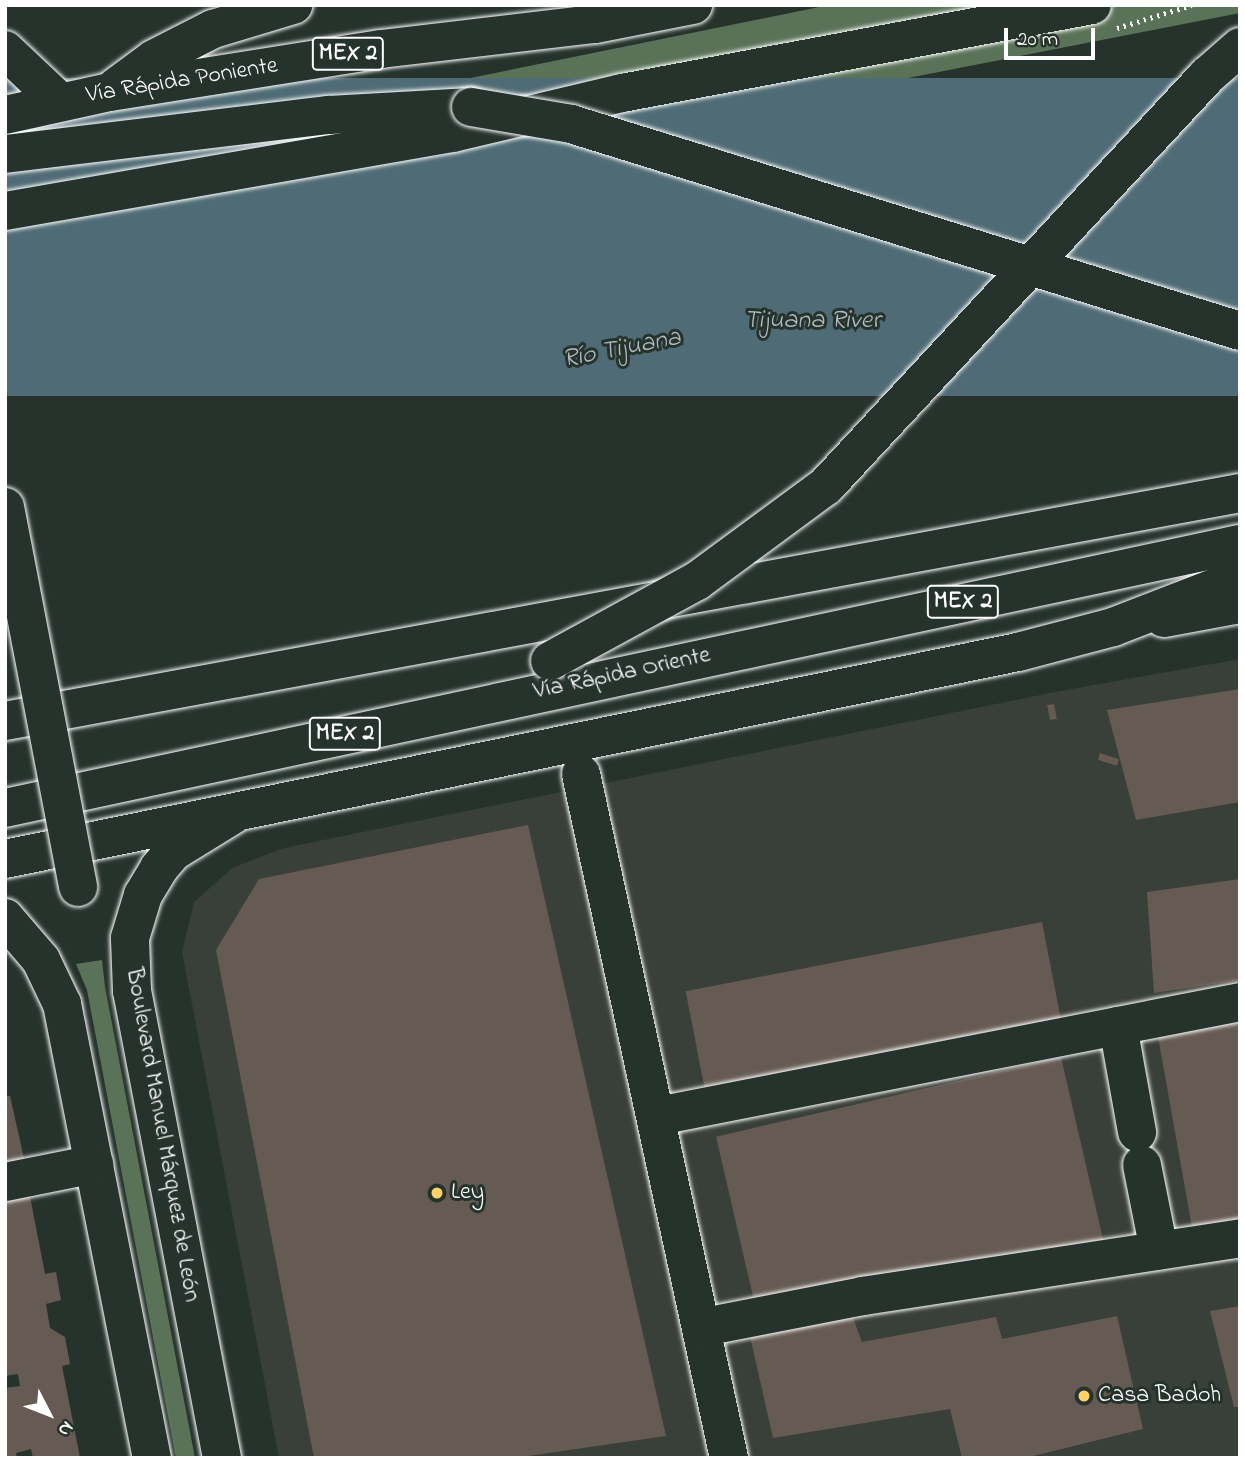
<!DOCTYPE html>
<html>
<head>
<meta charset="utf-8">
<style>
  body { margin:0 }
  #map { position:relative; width:1245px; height:1463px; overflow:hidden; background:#26332d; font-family:"Indie Flower",sans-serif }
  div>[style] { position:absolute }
  .built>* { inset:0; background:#393f39 }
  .green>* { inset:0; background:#5a7358 }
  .water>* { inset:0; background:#4f6b75; transform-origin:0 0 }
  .building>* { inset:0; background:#665b54; transform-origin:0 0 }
  .path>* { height:4.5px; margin-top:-2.25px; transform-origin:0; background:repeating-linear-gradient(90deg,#fff 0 2px,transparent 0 7px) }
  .roads { filter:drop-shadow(0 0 2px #fff) drop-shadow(0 0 2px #fff) }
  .minor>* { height:38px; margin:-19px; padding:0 19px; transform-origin:19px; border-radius:19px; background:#26332d }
  .major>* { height:38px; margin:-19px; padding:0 19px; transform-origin:19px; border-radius:19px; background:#26332d }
  .highway>* { height:38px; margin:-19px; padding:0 19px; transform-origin:19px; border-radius:19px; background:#26332d }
  .bridges { filter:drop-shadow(0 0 2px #fff) drop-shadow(0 0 2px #fff) }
  .minor-bridge>* { height:38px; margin:-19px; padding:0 19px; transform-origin:19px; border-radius:19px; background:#26332d }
  .highway-bridge>* { height:38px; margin:-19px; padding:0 19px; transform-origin:19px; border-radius:19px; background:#26332d }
  .dots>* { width:19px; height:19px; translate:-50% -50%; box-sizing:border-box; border:4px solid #26332d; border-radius:50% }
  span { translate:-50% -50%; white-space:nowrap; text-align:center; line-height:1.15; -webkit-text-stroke:6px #26332d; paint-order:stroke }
  .shield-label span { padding:2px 5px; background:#26332d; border:2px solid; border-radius:5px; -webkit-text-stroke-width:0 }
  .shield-label { font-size:23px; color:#fff; font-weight:700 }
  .street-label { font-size:24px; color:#fff }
  .poi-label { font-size:24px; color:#fff }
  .left { translate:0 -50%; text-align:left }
  .water-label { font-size:26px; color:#b0bcc1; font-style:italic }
  .frame { position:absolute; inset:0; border:7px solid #fff; pointer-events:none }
  .north { position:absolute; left:14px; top:1379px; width:70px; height:70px; -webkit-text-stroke:5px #26332d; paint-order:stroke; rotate:132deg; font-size:19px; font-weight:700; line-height:28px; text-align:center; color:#fff }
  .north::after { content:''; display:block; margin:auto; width:24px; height:32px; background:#fff; clip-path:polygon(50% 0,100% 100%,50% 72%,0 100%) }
  .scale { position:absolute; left:1004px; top:28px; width:91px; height:32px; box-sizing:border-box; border:4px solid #fff; border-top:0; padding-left:9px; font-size:21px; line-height:24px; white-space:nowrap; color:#fff; -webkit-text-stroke:5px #26332d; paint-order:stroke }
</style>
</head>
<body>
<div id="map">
  <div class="built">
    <i style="clip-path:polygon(1240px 659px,1240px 1458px,279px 1458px,182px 952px,194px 902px,232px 868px,284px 848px,1055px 692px)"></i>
  </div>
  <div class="green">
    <i style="clip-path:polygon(829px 5px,1240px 5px,1240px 13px,647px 129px,626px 105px,426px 87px)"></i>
    <i style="clip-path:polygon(102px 960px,105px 987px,195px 1458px,176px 1458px,87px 990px,76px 964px)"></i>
  </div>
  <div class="water">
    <i style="left:1240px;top:78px;width:318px;height:1259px;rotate:90deg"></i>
  </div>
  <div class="building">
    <i style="clip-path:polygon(1240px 689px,1240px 802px,1136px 820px,1107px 710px)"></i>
    <i style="left:1054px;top:704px;width:15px;height:7px;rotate:79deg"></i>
    <i style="left:1100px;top:753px;width:20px;height:7px;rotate:18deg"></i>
    <i style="clip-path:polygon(528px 825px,666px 1436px,514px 1458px,314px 1458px,216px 950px,259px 879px)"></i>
    <i style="clip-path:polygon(1240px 879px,1240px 980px,1154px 993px,1147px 892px)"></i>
    <i style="left:1042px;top:922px;width:99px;height:363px;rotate:79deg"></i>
    <i style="clip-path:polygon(1240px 1016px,1240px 1225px,1193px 1233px,1157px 1031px)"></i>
    <i style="left:1061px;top:1057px;width:188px;height:354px;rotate:77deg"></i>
    <i style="clip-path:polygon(5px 1096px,10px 1096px,28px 1176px,5px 1180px)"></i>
    <i style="clip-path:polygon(28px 1186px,45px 1274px,56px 1272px,61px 1300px,46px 1304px,50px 1328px,65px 1337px,70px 1364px,62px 1366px,80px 1458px,33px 1458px,31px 1449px,16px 1453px,17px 1458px,5px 1458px,5px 1388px,20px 1386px,18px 1374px,5px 1376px,5px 1190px)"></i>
    <i style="clip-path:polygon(1240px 1306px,1240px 1407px,1234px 1407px,1210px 1311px)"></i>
    <i style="clip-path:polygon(849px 1307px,862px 1342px,996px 1317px,1002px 1339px,1117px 1316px,1143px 1429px,1025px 1458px,962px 1458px,950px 1409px,773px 1438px,749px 1332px)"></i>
  </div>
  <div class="path">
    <i style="left:1117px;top:28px;width:78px;rotate:-17deg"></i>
  </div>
  <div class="roads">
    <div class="minor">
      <i style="left:5px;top:50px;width:74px;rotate:43.4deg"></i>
      <i style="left:5px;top:211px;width:455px;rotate:-9.9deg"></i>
      <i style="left:453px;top:133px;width:174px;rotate:-13.3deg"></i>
      <i style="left:622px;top:93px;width:478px;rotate:-10.6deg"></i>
      <i style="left:1164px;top:618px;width:77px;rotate:-10.4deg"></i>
      <i style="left:5px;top:721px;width:1256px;rotate:-10.46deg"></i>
      <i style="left:581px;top:774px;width:700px;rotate:77.79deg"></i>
      <i style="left:5px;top:918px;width:55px;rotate:49.4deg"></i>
      <i style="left:41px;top:960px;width:49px;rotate:64.5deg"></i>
      <i style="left:62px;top:1004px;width:463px;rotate:78.8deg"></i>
      <i style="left:1118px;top:1026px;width:108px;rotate:79.8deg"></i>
      <i style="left:658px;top:1116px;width:593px;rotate:-11.08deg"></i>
      <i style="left:1142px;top:1165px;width:87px;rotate:78.7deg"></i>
      <i style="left:5px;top:1182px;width:91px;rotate:-11.4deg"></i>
      <i style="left:704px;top:1327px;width:162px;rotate:-11deg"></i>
      <i style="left:863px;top:1296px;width:381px;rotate:-8.7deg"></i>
      <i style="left:222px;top:1458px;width:476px;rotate:-100.9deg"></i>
      <i style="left:132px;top:991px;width:53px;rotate:-92.2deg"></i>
      <i style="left:130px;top:938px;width:45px;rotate:-73.2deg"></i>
      <i style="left:143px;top:895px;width:31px;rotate:-59deg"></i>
      <i style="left:159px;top:868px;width:23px;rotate:-49deg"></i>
      <i style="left:174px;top:851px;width:70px;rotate:-31.7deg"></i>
    </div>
    <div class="major">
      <i style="left:5px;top:859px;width:1034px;rotate:-11.55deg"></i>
      <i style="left:1018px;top:652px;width:98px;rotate:-14.7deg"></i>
    </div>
    <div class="highway">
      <i style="left:116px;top:87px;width:47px;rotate:-36.4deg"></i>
      <i style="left:154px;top:59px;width:66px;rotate:-27deg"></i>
      <i style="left:213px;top:29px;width:84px;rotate:-16.7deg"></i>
      <i style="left:5px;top:115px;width:107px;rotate:-12.4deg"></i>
      <i style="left:110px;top:92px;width:274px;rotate:-9deg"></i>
      <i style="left:381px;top:49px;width:215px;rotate:-6.7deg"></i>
      <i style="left:595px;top:24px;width:100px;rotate:-11deg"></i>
      <i style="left:5px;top:154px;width:326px;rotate:-6.9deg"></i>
      <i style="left:329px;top:115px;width:142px;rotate:-3.2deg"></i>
      <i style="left:1113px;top:627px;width:136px;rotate:-21.1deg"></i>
      <i style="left:5px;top:808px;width:1263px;rotate:-12.07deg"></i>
    </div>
  </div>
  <div class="bridges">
    <div class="minor-bridge">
      <i style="left:5px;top:507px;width:387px;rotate:79.1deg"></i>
    </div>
    <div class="highway-bridge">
      <i style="left:471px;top:107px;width:101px;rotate:9.6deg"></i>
      <i style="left:571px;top:124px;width:700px;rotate:17.19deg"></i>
      <i style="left:550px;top:661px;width:167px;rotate:-28.6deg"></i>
      <i style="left:697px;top:581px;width:160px;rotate:-36.4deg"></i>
      <i style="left:826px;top:486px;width:560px;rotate:-47.1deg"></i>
      <i style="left:1207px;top:76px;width:44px;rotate:-41.3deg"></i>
    </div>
  </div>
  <div class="dots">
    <i style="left:437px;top:1193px;background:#ffd166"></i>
    <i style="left:1084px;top:1396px;background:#ffd166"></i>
  </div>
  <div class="shield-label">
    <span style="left:348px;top:54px">MEX 2</span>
    <span style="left:963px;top:602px">MEX 2</span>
    <span style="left:345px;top:734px">MEX 2</span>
  </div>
  <div class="street-label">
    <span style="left:182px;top:81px;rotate:-9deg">Vía Rápida Poniente</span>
    <span style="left:622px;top:674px;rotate:-12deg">Vía Rápida Oriente</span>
    <span style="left:162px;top:1135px;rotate:80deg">Boulevard Manuel Márquez de León</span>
  </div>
  <div class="poi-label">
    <span class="left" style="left:451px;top:1193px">Ley</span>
    <span class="left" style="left:1098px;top:1396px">Casa Badoh</span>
  </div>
  <div class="water-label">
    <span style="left:812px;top:322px">Tijuana River</span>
    <span style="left:622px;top:350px;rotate:-11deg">Río Tijuana</span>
  </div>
  <div class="frame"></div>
  <div class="north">N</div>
  <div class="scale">20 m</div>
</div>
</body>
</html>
